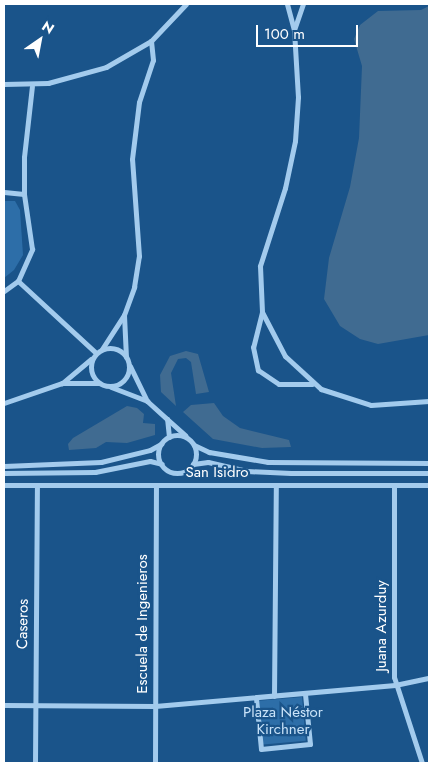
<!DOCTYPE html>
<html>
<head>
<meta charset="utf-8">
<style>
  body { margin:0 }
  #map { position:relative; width:433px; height:767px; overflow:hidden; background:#1a548a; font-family:Jost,sans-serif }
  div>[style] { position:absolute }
  .green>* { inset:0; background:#2d6ea8; transform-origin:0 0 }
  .water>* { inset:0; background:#406b91 }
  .minor>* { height:5px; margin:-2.5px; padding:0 2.5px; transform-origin:2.5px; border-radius:2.5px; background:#a3cbed }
  .minor>.ring { margin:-2.5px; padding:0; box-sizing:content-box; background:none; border:5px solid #a3cbed; border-radius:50% }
  span { translate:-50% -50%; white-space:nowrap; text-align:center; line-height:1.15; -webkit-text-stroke:4.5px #1a548a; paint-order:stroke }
  .street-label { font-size:15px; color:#fff }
  .park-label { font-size:15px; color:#c9e3f9 }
  .frame { position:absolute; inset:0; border:5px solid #fff; pointer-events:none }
  .north { position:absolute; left:15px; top:15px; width:50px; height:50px; -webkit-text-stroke:4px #1a548a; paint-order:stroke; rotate:33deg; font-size:14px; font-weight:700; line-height:20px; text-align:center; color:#fff }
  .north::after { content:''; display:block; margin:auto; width:18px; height:22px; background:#fff; clip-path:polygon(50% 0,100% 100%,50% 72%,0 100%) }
  .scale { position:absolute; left:256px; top:25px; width:102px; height:22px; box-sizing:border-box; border:2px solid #fff; border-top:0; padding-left:6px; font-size:15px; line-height:18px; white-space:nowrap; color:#fff; -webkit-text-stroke:4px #1a548a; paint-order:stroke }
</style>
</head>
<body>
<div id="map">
  <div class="green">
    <i style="clip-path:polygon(4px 201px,15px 201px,20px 210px,23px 255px,14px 270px,4px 278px)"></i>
    <i style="left:302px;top:697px;width:44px;height:43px;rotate:85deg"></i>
  </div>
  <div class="water">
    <i style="clip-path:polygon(429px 6px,429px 335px,378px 344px,360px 339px,340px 326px,324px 299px,329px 258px,350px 187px,359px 138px,362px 66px,354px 39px,360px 25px,378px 11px,421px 10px)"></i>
    <i style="clip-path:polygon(186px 351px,198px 354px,209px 392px,196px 394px,191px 362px,186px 358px,178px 359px,171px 373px,176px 406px,161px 392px,160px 375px,170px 356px)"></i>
    <i style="clip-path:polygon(214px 403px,223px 416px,240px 428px,289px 440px,291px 447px,262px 448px,213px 439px,183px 412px,191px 405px)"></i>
    <i style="clip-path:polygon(127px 406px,137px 408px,144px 414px,143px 423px,155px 424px,155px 435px,127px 443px,106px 442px,96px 448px,69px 450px,68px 444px,73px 438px)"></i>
  </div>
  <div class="minor">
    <i style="left:287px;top:4px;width:27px;rotate:75deg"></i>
    <i style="left:294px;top:30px;width:28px;rotate:-71deg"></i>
    <i style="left:294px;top:30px;width:67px;rotate:86.6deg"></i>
    <i style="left:298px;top:97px;width:44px;rotate:93.9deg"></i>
    <i style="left:295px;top:141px;width:48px;rotate:102deg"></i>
    <i style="left:285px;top:188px;width:82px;rotate:107.8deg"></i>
    <i style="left:260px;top:266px;width:46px;rotate:87.5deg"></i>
    <i style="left:262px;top:312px;width:50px;rotate:62.4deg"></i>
    <i style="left:285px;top:356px;width:49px;rotate:42.5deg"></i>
    <i style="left:321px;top:389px;width:52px;rotate:17.7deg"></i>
    <i style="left:371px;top:405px;width:58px;rotate:-3.9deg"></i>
    <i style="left:4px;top:84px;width:44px;rotate:-1.3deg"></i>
    <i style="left:48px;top:83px;width:60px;rotate:-15.4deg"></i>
    <i style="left:106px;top:67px;width:52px;rotate:-30deg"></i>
    <i style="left:151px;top:41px;width:51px;rotate:-46.6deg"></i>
    <i style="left:4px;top:192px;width:20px;rotate:6deg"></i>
    <i style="left:18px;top:281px;width:106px;rotate:42.7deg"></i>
    <i style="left:4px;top:291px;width:17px;rotate:-36deg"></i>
    <i style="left:18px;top:281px;width:35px;rotate:-66deg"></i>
    <i style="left:32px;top:249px;width:56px;rotate:-98.3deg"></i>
    <i style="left:24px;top:194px;width:37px;rotate:-90deg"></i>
    <i style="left:24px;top:157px;width:71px;rotate:-83.6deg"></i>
    <i style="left:262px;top:312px;width:36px;rotate:104deg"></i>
    <i style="left:253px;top:347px;width:24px;rotate:78deg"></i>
    <i style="left:258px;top:370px;width:25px;rotate:34deg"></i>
    <i style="left:279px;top:384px;width:33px"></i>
    <i style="left:124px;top:315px;width:30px;rotate:-70deg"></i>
    <i style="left:134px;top:287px;width:31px;rotate:-81deg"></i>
    <i style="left:139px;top:256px;width:97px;rotate:-94.1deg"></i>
    <i style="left:132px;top:159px;width:57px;rotate:-83deg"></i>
    <i style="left:139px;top:102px;width:44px;rotate:-71.6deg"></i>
    <i style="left:153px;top:60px;width:19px;rotate:-96deg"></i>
    <i class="ring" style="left:91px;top:348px;width:33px;height:33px"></i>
    <i style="left:102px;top:349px;width:40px;rotate:-57.1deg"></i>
    <i style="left:124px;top:315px;width:42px;rotate:87.3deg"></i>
    <i style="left:91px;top:359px;width:38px;rotate:140deg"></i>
    <i style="left:62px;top:383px;width:37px"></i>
    <i style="left:111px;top:387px;width:39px;rotate:21deg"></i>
    <i style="left:147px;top:401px;width:39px;rotate:-116deg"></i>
    <i style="left:147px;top:401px;width:27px;rotate:42deg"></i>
    <i style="left:4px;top:403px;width:61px;rotate:-19deg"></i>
    <i class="ring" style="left:158px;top:435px;width:33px;height:33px"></i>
    <i style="left:169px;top:437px;width:18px;rotate:-96deg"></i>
    <i style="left:167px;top:419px;width:25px;rotate:42deg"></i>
    <i style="left:194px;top:445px;width:17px;rotate:25deg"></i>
    <i style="left:209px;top:452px;width:60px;rotate:9.6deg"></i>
    <i style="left:268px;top:462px;width:161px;rotate:0.4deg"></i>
    <i style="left:193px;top:464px;width:15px;rotate:-8deg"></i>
    <i style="left:208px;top:462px;width:40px;rotate:13deg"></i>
    <i style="left:247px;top:471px;width:44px;rotate:2.6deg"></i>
    <i style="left:291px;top:473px;width:138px"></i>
    <i style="left:4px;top:466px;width:97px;rotate:-2.4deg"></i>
    <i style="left:101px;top:462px;width:50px;rotate:-13.8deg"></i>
    <i style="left:150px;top:450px;width:13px;rotate:-29deg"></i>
    <i style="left:4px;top:473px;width:91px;rotate:-0.6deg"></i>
    <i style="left:95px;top:472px;width:56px;rotate:-11.3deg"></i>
    <i style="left:150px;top:461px;width:12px;rotate:14deg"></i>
    <i style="left:4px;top:485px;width:425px"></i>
    <i style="left:394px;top:485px;width:192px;rotate:90deg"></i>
    <i style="left:394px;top:677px;width:90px;rotate:72deg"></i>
    <i style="left:274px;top:696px;width:211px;rotate:-89.5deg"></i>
    <i style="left:256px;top:698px;width:51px;rotate:84.4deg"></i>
    <i style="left:261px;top:749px;width:49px;rotate:-5.8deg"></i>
    <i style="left:310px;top:744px;width:50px;rotate:-95.7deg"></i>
    <i style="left:4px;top:705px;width:151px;rotate:0.4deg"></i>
    <i style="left:155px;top:706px;width:241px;rotate:-5deg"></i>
    <i style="left:395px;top:685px;width:35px;rotate:-12deg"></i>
    <i style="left:35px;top:763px;width:278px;rotate:-89.6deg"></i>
    <i style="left:155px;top:763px;width:278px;rotate:-89.8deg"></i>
  </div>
  <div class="street-label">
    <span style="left:217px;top:473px">San Isidro</span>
    <span style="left:23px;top:624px;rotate:-89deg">Caseros</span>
    <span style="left:143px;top:624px;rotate:-90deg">Escuela de Ingenieros</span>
    <span style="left:382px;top:626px;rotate:-90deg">Juana Azurduy</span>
  </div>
  <div class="park-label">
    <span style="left:283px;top:721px">Plaza Néstor<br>Kirchner</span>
  </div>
  <div class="frame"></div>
  <div class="north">N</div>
  <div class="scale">100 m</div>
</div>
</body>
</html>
